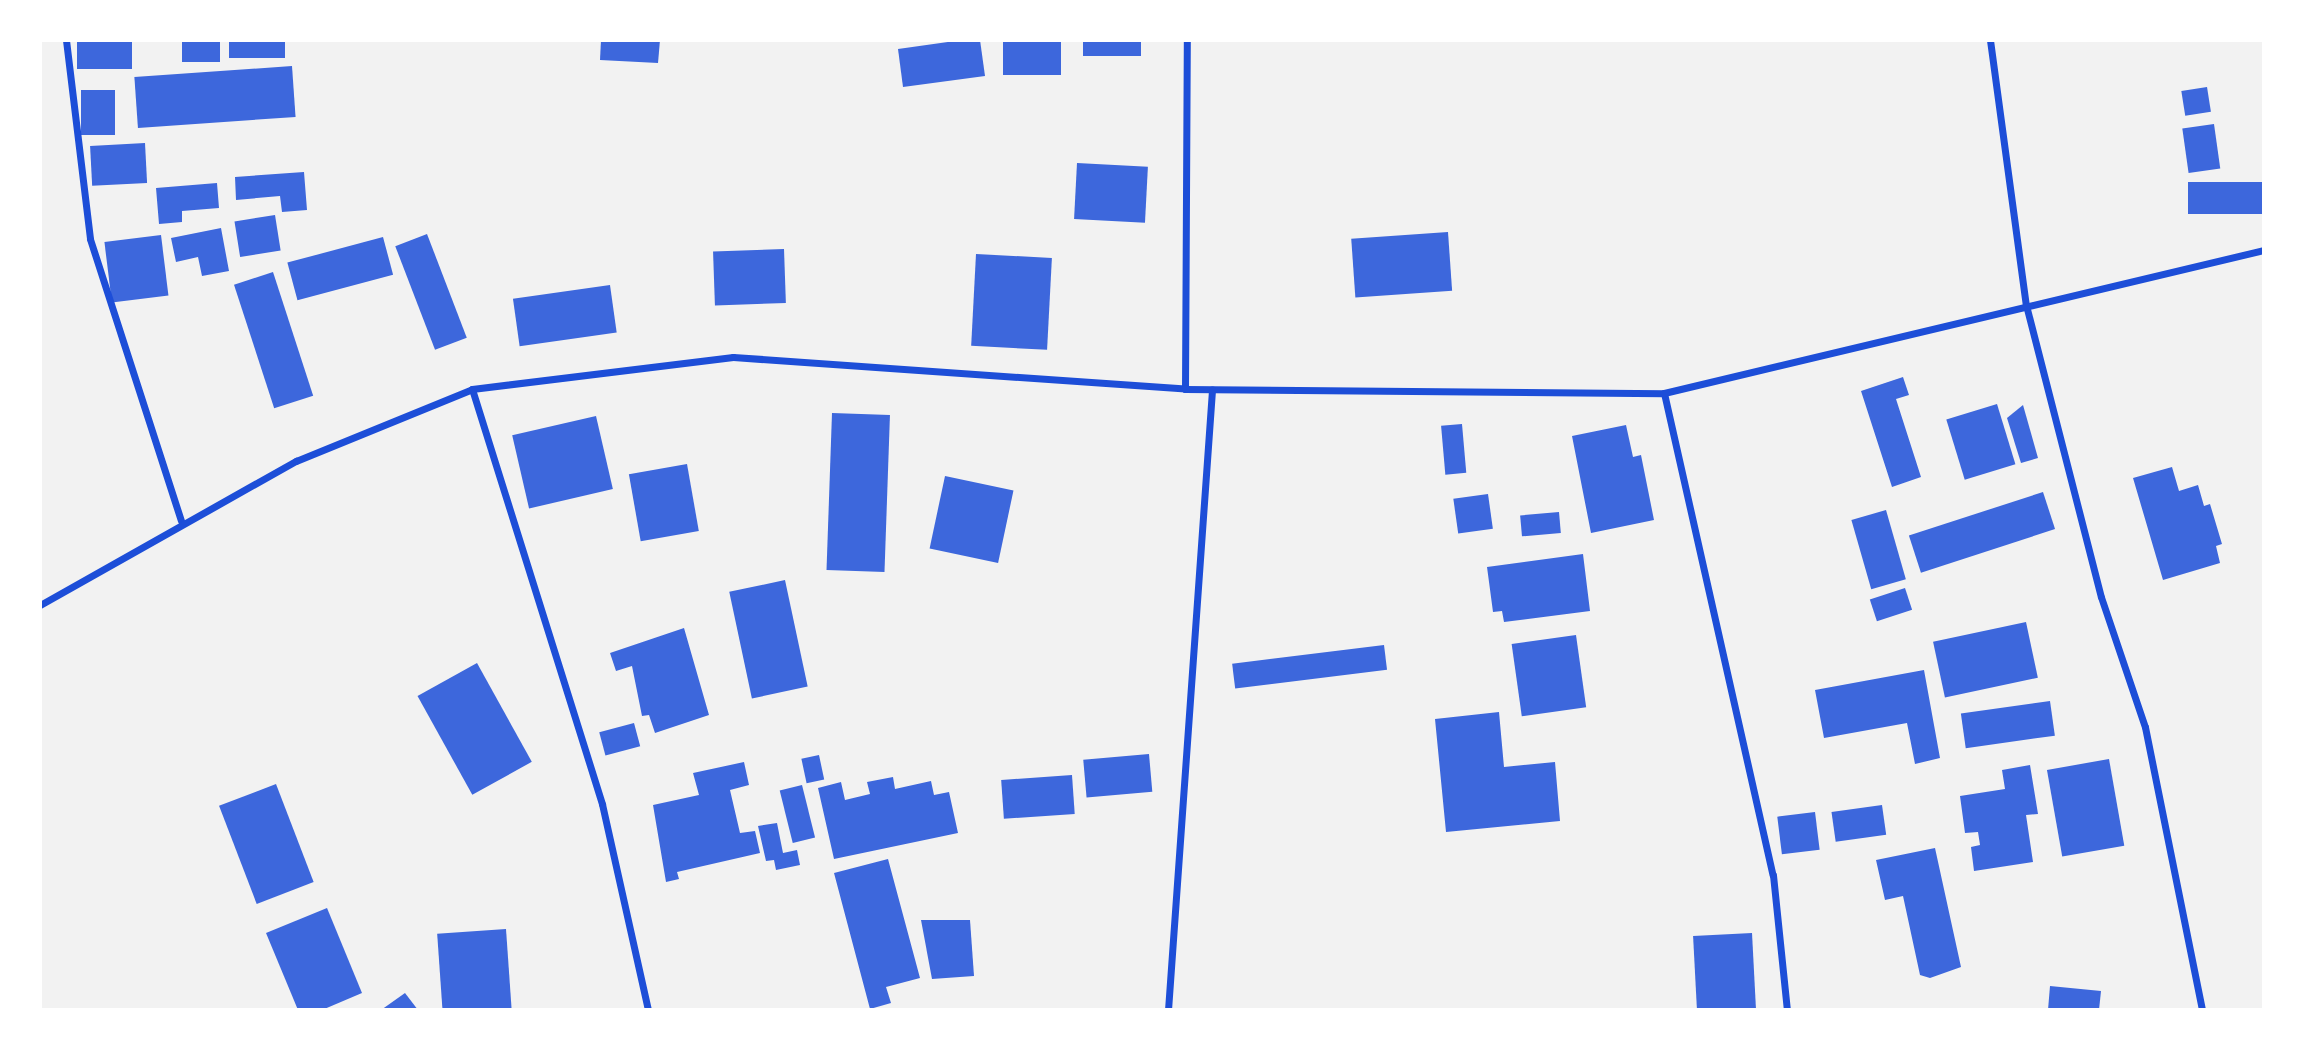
<!DOCTYPE html>
<html>
<head>
<meta charset="utf-8">
<style>
  body { margin:0 }
  #map { position:relative; width:2304px; height:1050px; overflow:hidden; background:#f2f2f2; font-family:"Public Sans",sans-serif }
  div>[style] { position:absolute }
  .building>* { inset:0; background:#3d67dc; transform-origin:0 0 }
  .minor>* { height:7px; margin:-3.5px; padding:0 3.5px; transform-origin:3.5px; border-radius:3.5px; background:#1d4ed8 }
  span { translate:-50% -50%; white-space:nowrap; text-align:center; line-height:1.15; -webkit-text-stroke:5px #fff; paint-order:stroke }
  .frame { position:absolute; inset:0; border:42px solid #fff; pointer-events:none }
</style>
</head>
<body>
<div id="map">
  <div class="building">
    <i style="left:77px;top:40px;width:55px;height:29px"></i>
    <i style="left:182px;top:40px;width:38px;height:22px"></i>
    <i style="left:229px;top:40px;width:56px;height:18px"></i>
    <i style="clip-path:polygon(601px 40px,660px 40px,658px 63px,600px 60px)"></i>
    <i style="clip-path:polygon(962px 40px,980px 40px,985px 76px,903px 87px,898px 49px)"></i>
    <i style="left:1003px;top:40px;width:58px;height:35px"></i>
    <i style="left:1083px;top:40px;width:58px;height:16px"></i>
    <i style="left:292px;top:66px;width:51px;height:158px;rotate:86deg"></i>
    <i style="left:2207px;top:87px;width:25px;height:26px;rotate:81deg"></i>
    <i style="left:81px;top:90px;width:34px;height:45px"></i>
    <i style="left:2214px;top:124px;width:45px;height:32px;rotate:82deg"></i>
    <i style="left:145px;top:143px;width:40px;height:55px;rotate:87deg"></i>
    <i style="left:1077px;top:163px;width:71px;height:56px;rotate:3deg"></i>
    <i style="clip-path:polygon(304px 172px,307px 210px,282px 212px,280px 196px,236px 200px,235px 177px)"></i>
    <i style="left:2264px;top:182px;width:32px;height:76px;rotate:90deg"></i>
    <i style="clip-path:polygon(217px 183px,219px 208px,182px 211px,182px 222px,159px 224px,156px 188px)"></i>
    <i style="left:275px;top:215px;width:36px;height:41px;rotate:81deg"></i>
    <i style="clip-path:polygon(221px 228px,229px 271px,202px 276px,198px 257px,176px 262px,171px 238px)"></i>
    <i style="left:1448px;top:232px;width:59px;height:97px;rotate:86deg"></i>
    <i style="left:427px;top:234px;width:111px;height:34px;rotate:69deg"></i>
    <i style="left:161px;top:235px;width:61px;height:57px;rotate:83deg"></i>
    <i style="left:383px;top:237px;width:39px;height:99px;rotate:75deg"></i>
    <i style="left:784px;top:249px;width:54px;height:71px;rotate:88deg"></i>
    <i style="left:976px;top:254px;width:76px;height:92px;rotate:3deg"></i>
    <i style="left:273px;top:272px;width:130px;height:41px;rotate:72deg"></i>
    <i style="left:610px;top:285px;width:48px;height:98px;rotate:82deg"></i>
    <i style="clip-path:polygon(1903px 377px,1909px 395px,1896px 399px,1921px 477px,1892px 487px,1861px 391px)"></i>
    <i style="left:1997px;top:404px;width:63px;height:53px;rotate:73deg"></i>
    <i style="clip-path:polygon(2023px 405px,2038px 458px,2021px 463px,2007px 418px)"></i>
    <i style="left:832px;top:413px;width:58px;height:157px;rotate:2deg"></i>
    <i style="left:596px;top:416px;width:75px;height:86px;rotate:77deg"></i>
    <i style="left:1462px;top:424px;width:49px;height:21px;rotate:85deg"></i>
    <i style="clip-path:polygon(1626px 425px,1633px 457px,1641px 455px,1654px 520px,1591px 533px,1572px 436px)"></i>
    <i style="left:687px;top:464px;width:68px;height:59px;rotate:80deg"></i>
    <i style="clip-path:polygon(2172px 467px,2179px 491px,2198px 485px,2204px 506px,2210px 504px,2222px 544px,2216px 546px,2220px 563px,2163px 580px,2133px 478px)"></i>
    <i style="left:945px;top:476px;width:70px;height:74px;rotate:12deg"></i>
    <i style="left:2043px;top:492px;width:39px;height:141px;rotate:72deg"></i>
    <i style="left:1488px;top:494px;width:35px;height:35px;rotate:82deg"></i>
    <i style="left:1886px;top:510px;width:72px;height:36px;rotate:74deg"></i>
    <i style="left:1559px;top:512px;width:21px;height:39px;rotate:85deg"></i>
    <i style="clip-path:polygon(1583px 554px,1590px 611px,1504px 622px,1502px 611px,1493px 612px,1487px 567px)"></i>
    <i style="left:785px;top:580px;width:109px;height:57px;rotate:78deg"></i>
    <i style="left:1905px;top:588px;width:23px;height:37px;rotate:72deg"></i>
    <i style="left:2026px;top:622px;width:57px;height:95px;rotate:78deg"></i>
    <i style="clip-path:polygon(684px 628px,709px 715px,655px 733px,649px 715px,642px 716px,632px 666px,616px 671px,610px 653px)"></i>
    <i style="left:1576px;top:635px;width:73px;height:65px;rotate:82deg"></i>
    <i style="left:1384px;top:645px;width:25px;height:153px;rotate:83deg"></i>
    <i style="left:477px;top:663px;width:113px;height:68px;rotate:61deg"></i>
    <i style="clip-path:polygon(1924px 670px,1940px 758px,1915px 764px,1907px 723px,1824px 738px,1815px 690px)"></i>
    <i style="left:2050px;top:701px;width:35px;height:90px;rotate:82deg"></i>
    <i style="clip-path:polygon(1499px 712px,1504px 767px,1555px 762px,1560px 821px,1446px 832px,1435px 719px)"></i>
    <i style="left:634px;top:723px;width:24px;height:36px;rotate:75deg"></i>
    <i style="left:1149px;top:754px;width:38px;height:66px;rotate:85deg"></i>
    <i style="left:819px;top:755px;width:25px;height:18px;rotate:78deg"></i>
    <i style="left:2109px;top:759px;width:88px;height:63px;rotate:80deg"></i>
    <i style="clip-path:polygon(744px 762px,749px 785px,730px 790px,740px 833px,755px 831px,760px 853px,677px 872px,679px 879px,666px 882px,653px 805px,699px 795px,693px 773px)"></i>
    <i style="clip-path:polygon(2030px 765px,2038px 814px,2026px 815px,2033px 862px,1974px 871px,1971px 847px,1980px 845px,1978px 832px,1965px 833px,1960px 796px,2005px 789px,2002px 770px)"></i>
    <i style="left:1072px;top:775px;width:39px;height:71px;rotate:86deg"></i>
    <i style="clip-path:polygon(893px 777px,895px 789px,931px 781px,934px 795px,949px 792px,958px 833px,834px 859px,818px 788px,841px 782px,845px 800px,870px 794px,867px 782px)"></i>
    <i style="left:276px;top:784px;width:105px;height:61px;rotate:69deg"></i>
    <i style="left:802px;top:785px;width:54px;height:23px;rotate:76deg"></i>
    <i style="left:1882px;top:805px;width:30px;height:51px;rotate:82deg"></i>
    <i style="left:1815px;top:812px;width:38px;height:38px;rotate:83deg"></i>
    <i style="clip-path:polygon(777px 823px,783px 853px,797px 850px,800px 865px,776px 870px,774px 860px,766px 861px,758px 826px)"></i>
    <i style="clip-path:polygon(1935px 848px,1961px 967px,1930px 978px,1920px 975px,1903px 896px,1885px 900px,1876px 860px)"></i>
    <i style="clip-path:polygon(888px 859px,920px 978px,886px 987px,891px 1003px,870px 1009px,834px 873px)"></i>
    <i style="clip-path:polygon(327px 908px,362px 993px,322px 1010px,298px 1010px,266px 933px)"></i>
    <i style="clip-path:polygon(921px 920px,970px 920px,974px 976px,932px 979px)"></i>
    <i style="left:506px;top:929px;width:81px;height:69px;rotate:86deg"></i>
    <i style="left:1752px;top:933px;width:77px;height:59px;rotate:87deg"></i>
    <i style="clip-path:polygon(2050px 986px,2101px 991px,2099px 1010px,2048px 1010px)"></i>
    <i style="clip-path:polygon(405px 993px,418px 1010px,381px 1010px)"></i>
  </div>
  <div class="minor">
    <i style="left:66px;top:40px;width:200px;rotate:83.1deg"></i>
    <i style="left:90px;top:239px;width:296px;rotate:72.1deg"></i>
    <i style="left:1990px;top:40px;width:267px;rotate:82.3deg"></i>
    <i style="left:2026px;top:305px;width:301px;rotate:75.6deg"></i>
    <i style="left:2101px;top:597px;width:137px;rotate:71.3deg"></i>
    <i style="left:2145px;top:727px;width:289px;rotate:78.6deg"></i>
    <i style="left:472px;top:389px;width:435px;rotate:72.6deg"></i>
    <i style="left:602px;top:804px;width:211px;rotate:77.4deg"></i>
    <i style="left:1185px;top:389px;width:349px;rotate:-89.7deg"></i>
    <i style="left:1664px;top:393px;width:494px;rotate:77.3deg"></i>
    <i style="left:1773px;top:875px;width:136px;rotate:84.1deg"></i>
    <i style="left:40px;top:605px;width:294px;rotate:-29.4deg"></i>
    <i style="left:296px;top:461px;width:190px;rotate:-22.2deg"></i>
    <i style="left:472px;top:389px;width:263px;rotate:-7deg"></i>
    <i style="left:733px;top:357px;width:453px;rotate:4deg"></i>
    <i style="left:1185px;top:389px;width:479px;rotate:0.5deg"></i>
    <i style="left:1664px;top:393px;width:617px;rotate:-13.41deg"></i>
    <i style="left:1168px;top:1010px;width:622px;rotate:-85.94deg"></i>
  </div>
  <div class="frame"></div>
</div>
</body>
</html>
